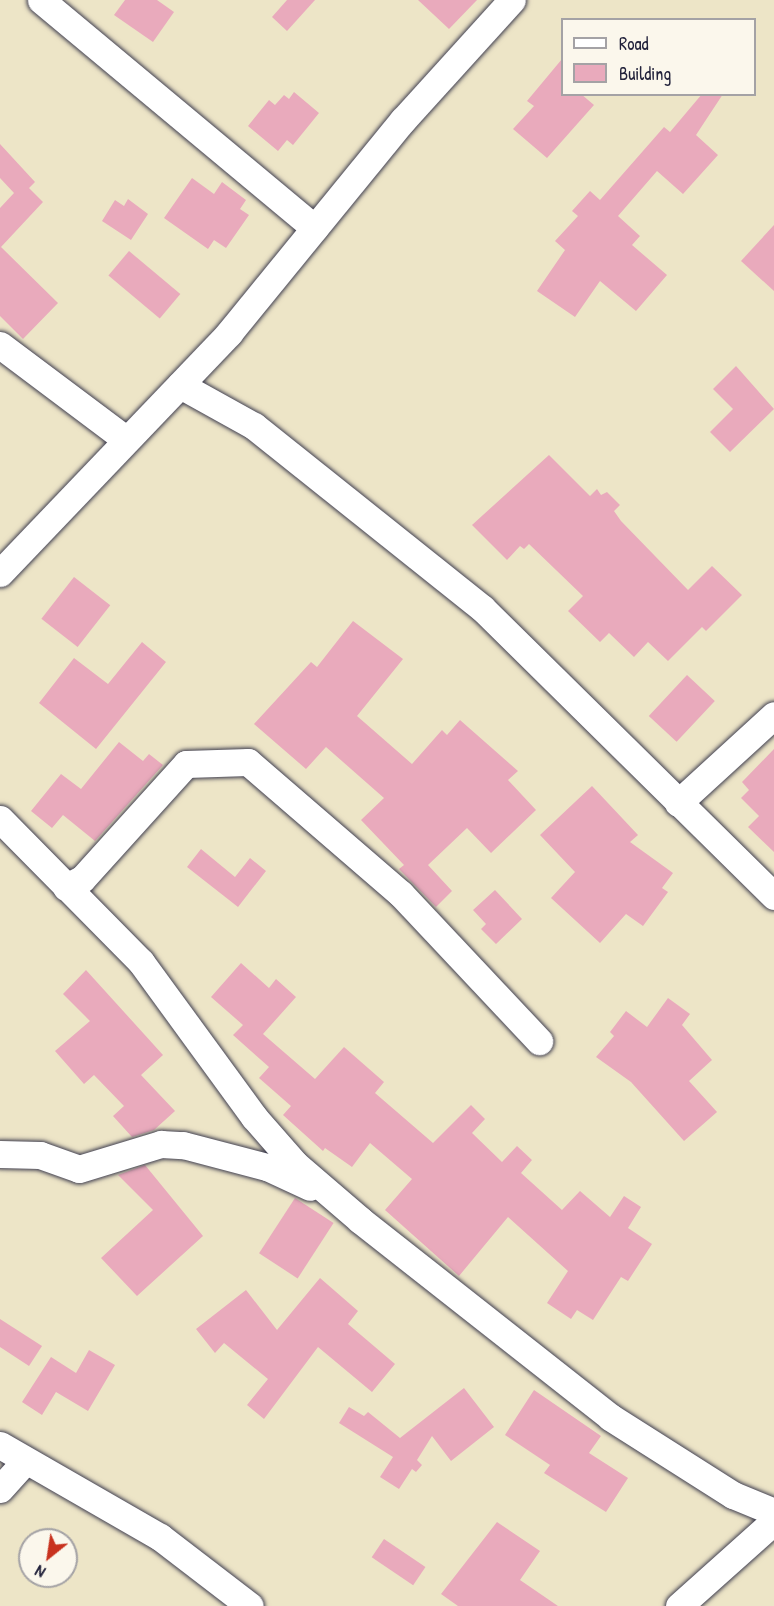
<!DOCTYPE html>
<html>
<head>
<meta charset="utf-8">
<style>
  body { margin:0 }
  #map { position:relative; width:774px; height:1606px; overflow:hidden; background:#ede5c7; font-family:"Patrick Hand",sans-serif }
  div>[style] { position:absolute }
  .building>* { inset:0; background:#e9aabc; transform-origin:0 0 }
  .roads { filter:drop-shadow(0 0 2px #403f50) drop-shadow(0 0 2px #403f50) }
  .street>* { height:27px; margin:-13.5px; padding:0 13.5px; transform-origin:13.5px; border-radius:13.5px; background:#fff }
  span { translate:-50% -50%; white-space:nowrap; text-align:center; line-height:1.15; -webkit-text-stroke:5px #fbf7ec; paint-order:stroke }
  .legend { position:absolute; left:561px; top:18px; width:195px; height:78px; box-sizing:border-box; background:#fbf7ec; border:2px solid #a4a2a5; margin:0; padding:8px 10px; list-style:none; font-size:18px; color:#22223b }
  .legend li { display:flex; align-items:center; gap:12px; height:30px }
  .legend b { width:30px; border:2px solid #a4a2a5 }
  .north { position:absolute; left:18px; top:1528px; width:60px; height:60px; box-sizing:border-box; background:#fbf7ec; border:2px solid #a4a2a5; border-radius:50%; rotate:210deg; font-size:16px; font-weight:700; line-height:24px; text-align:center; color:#22223b }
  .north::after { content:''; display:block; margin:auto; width:21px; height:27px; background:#c8321e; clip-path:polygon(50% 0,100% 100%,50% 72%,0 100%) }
</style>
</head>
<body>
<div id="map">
  <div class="building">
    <i style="clip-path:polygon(125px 0,157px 0,174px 12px,153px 42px,114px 15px)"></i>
    <i style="clip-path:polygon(287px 0,315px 0,287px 31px,272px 17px)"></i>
    <i style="clip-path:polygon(418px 0,477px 0,449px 29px)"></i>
    <i style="clip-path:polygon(562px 59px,562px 94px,581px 94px,594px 105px,547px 158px,513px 129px,534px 106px,527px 101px)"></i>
    <i style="clip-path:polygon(294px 92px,319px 113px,293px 145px,287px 140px,278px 151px,248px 126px,269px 100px,275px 105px,284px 95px,289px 99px)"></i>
    <i style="clip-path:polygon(702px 94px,723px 94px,696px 135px,718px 155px,683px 194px,657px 171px,618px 216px,640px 236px,632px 245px,667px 275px,636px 311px,600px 281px,575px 317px,537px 291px,565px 250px,555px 241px,578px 216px,572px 211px,590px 191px,600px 200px,664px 127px,670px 132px)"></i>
    <i style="clip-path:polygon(0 144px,35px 182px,29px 188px,43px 202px,1px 247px,58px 303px,23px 339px,0 316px,0 208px,14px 193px,0 178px)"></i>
    <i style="clip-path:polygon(192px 178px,214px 194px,222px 182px,246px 200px,240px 209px,249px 215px,226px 248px,214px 240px,208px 249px,164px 218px)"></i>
    <i style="clip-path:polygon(128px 199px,148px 214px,131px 240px,102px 221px,115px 200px,124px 206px)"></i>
    <i style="clip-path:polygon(774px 225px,774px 291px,741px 261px)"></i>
    <i style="left:129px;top:251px;width:67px;height:32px;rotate:40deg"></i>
    <i style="clip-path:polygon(736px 366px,774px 409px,730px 452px,710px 432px,733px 409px,713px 389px)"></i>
    <i style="clip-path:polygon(549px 455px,590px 496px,597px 489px,601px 495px,607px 492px,620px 505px,614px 511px,621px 521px,688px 590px,712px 566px,742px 595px,706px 631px,702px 627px,668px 661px,648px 642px,634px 657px,609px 633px,600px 642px,568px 611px,583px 596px,529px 544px,524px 549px,520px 546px,507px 560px,472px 525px)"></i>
    <i style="left:74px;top:577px;width:46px;height:53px;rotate:38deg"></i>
    <i style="clip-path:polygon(353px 621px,403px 659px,357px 716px,412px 764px,442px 730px,447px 735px,460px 720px,518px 771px,508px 780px,536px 810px,491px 853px,467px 828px,428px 865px,452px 891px,436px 907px,399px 869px,404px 865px,361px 820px,384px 798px,326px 747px,306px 769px,254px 724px,311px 662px,317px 667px)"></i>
    <i style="clip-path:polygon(142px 642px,166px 662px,96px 749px,39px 703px,74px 658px,108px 684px)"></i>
    <i style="left:687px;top:675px;width:38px;height:56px;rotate:43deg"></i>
    <i style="clip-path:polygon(119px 742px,143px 761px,149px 754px,163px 765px,95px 841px,63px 815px,52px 828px,31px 811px,61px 774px,81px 789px)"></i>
    <i style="clip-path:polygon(774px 749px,774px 852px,748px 827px,759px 816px,741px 798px,749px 790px,742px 782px)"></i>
    <i style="clip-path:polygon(592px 786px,638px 835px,630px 842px,673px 873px,662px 888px,668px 892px,643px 926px,626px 914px,600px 943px,551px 898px,575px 872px,540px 835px)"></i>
    <i style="clip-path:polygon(201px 849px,235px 877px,250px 858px,266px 871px,238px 907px,187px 867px)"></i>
    <i style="clip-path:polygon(495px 890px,522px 919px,496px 944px,481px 929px,486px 924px,473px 910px)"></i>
    <i style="clip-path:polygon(241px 963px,269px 988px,276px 979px,296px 997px,263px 1034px,315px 1079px,344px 1047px,384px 1082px,375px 1093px,433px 1143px,471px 1105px,485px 1119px,472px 1133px,502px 1162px,517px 1146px,532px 1160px,521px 1173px,562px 1210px,580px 1191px,610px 1217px,624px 1196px,641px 1207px,628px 1228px,652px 1244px,628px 1281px,621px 1277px,593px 1320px,577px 1310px,571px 1319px,547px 1303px,568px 1271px,508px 1217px,459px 1276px,385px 1210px,412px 1179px,370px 1143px,352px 1167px,325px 1148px,323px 1151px,283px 1115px,291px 1106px,259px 1078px,269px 1067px,233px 1035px,243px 1025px,211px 997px)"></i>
    <i style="clip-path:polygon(86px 970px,163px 1055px,141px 1075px,175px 1111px,154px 1130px,132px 1137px,113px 1116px,124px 1106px,94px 1075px,84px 1084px,55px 1051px,90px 1021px,63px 994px)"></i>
    <i style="clip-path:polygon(668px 998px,690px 1014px,682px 1025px,712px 1060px,689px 1081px,717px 1112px,684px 1141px,631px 1082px,596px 1057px,614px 1036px,610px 1032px,626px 1011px,647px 1027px)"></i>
    <i style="clip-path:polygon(145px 1165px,203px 1236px,137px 1296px,101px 1258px,153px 1210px,118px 1175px)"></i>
    <i style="left:295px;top:1198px;width:46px;height:66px;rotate:33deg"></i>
    <i style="clip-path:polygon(320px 1278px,358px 1311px,348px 1324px,395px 1364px,372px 1392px,318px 1347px,264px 1419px,247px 1405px,268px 1379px,224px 1343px,215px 1353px,196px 1329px,246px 1290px,277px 1330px)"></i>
    <i style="clip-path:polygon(0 1319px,42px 1346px,29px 1366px,0 1347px)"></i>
    <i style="clip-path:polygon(89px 1350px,115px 1365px,88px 1411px,56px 1392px,42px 1415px,22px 1402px,51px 1357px,76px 1373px)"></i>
    <i style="clip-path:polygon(464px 1388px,494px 1427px,451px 1461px,432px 1436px,417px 1460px,422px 1465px,416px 1472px,412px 1469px,399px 1489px,380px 1477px,393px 1457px,339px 1423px,349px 1407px,364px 1416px,368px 1412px,400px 1438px)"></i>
    <i style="clip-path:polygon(534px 1390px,601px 1436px,589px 1453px,628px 1478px,606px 1512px,544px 1473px,550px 1465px,505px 1435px)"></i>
    <i style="clip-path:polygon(497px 1522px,540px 1551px,520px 1580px,558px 1606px,458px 1606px,441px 1594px)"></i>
    <i style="left:384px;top:1539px;width:50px;height:22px;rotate:34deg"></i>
  </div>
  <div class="roads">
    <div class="street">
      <i style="left:41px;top:0;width:356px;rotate:39.8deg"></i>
      <i style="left:0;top:345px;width:156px;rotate:36.9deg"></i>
      <i style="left:180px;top:385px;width:85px;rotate:29deg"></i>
      <i style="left:254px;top:426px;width:292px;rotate:38.6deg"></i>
      <i style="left:482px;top:608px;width:410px;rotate:44.6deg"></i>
      <i style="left:0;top:573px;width:332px;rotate:-46.3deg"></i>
      <i style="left:229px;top:333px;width:275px;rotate:-50.8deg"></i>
      <i style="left:403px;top:120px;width:162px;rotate:-47.8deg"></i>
      <i style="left:678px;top:803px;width:130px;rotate:-42.5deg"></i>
      <i style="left:0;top:819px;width:201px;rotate:45.4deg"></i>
      <i style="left:141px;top:962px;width:192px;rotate:53.9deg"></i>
      <i style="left:254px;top:1117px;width:62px;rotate:48.9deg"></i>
      <i style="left:295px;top:1164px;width:86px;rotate:40.7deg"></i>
      <i style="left:360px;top:1220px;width:318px;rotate:38.2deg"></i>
      <i style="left:610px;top:1417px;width:146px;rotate:32.4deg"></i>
      <i style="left:733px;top:1495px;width:44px;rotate:22.5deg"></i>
      <i style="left:66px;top:887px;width:18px;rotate:-27deg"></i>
      <i style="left:82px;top:879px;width:155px;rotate:-47.9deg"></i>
      <i style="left:186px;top:764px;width:62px;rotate:-1.8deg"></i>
      <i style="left:248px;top:762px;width:202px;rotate:40.8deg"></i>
      <i style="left:401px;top:894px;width:202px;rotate:46.8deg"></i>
      <i style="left:0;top:1154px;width:40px;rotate:1.4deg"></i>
      <i style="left:40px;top:1155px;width:41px;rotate:19.7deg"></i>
      <i style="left:79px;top:1169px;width:86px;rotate:-17deg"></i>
      <i style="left:161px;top:1144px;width:22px;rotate:3deg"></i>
      <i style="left:183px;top:1145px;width:87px;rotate:14.7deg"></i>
      <i style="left:267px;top:1167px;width:47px;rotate:24.9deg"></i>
      <i style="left:0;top:1445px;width:185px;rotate:29.9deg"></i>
      <i style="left:160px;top:1537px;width:113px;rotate:37.5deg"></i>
      <i style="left:0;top:1489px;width:38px;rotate:-48deg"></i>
      <i style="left:679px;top:1606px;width:127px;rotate:-41.8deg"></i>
    </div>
  </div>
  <ul class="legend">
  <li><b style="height:8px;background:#fff"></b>Road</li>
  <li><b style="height:16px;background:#e9aabc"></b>Building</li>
  </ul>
  <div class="north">N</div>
</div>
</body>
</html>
